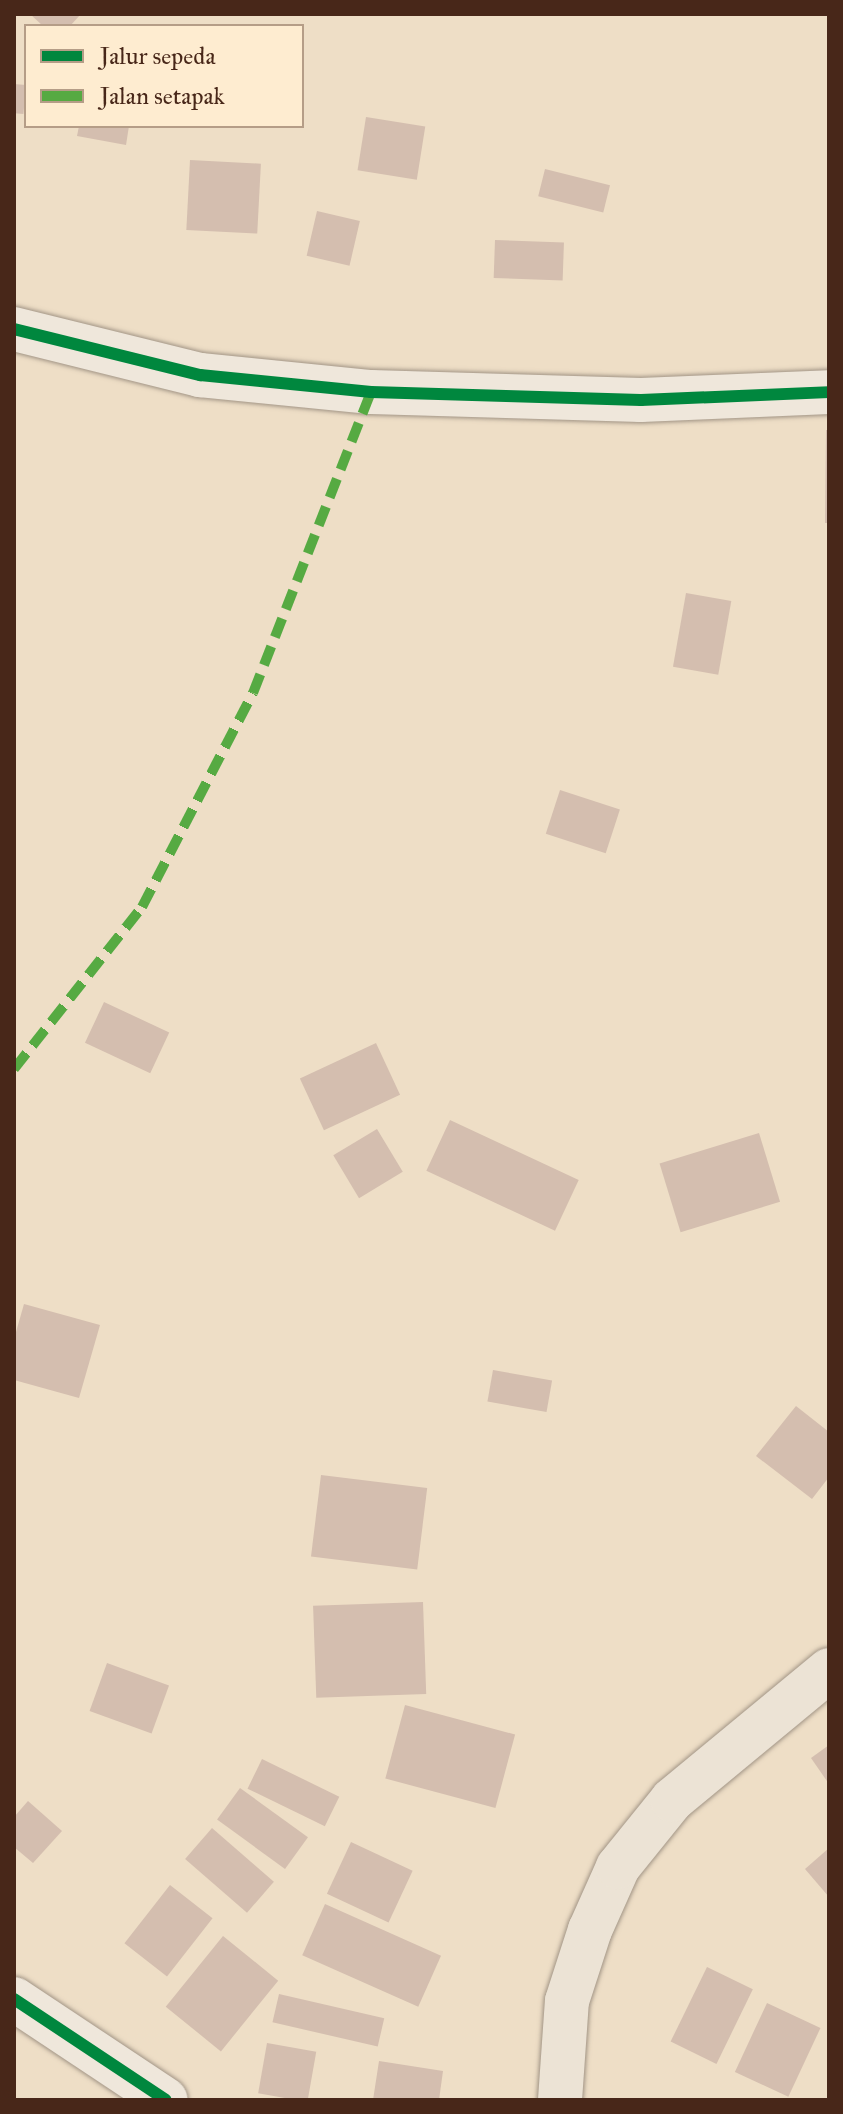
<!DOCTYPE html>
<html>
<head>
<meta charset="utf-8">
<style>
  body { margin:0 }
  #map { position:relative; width:843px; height:2114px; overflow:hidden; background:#eedec6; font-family:"IM FELL Great Primer",serif }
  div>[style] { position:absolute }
  .building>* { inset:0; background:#d4beaf; transform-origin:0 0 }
  .roads { filter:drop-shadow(0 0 2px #a29586) drop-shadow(0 0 2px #a29586) }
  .minor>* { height:44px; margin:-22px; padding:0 22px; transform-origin:22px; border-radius:22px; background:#efe7db }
  .major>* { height:44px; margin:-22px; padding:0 22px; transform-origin:22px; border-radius:22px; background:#ece3d5 }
  .quiet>* { height:10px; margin-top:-5px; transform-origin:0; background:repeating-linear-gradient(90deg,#56aa42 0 20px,transparent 0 30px) }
  .cycleway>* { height:12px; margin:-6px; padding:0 6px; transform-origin:6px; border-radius:6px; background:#00873e }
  span { translate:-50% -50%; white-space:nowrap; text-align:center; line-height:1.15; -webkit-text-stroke:8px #feecd0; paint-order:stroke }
  .frame { position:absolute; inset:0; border:16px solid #482719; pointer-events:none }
  .legend { position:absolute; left:24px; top:24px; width:280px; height:104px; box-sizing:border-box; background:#feecd0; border:2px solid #b59d87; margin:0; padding:10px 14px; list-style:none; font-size:24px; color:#482719 }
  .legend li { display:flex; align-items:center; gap:16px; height:40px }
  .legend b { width:40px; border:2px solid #b59d87 }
</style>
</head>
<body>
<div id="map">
  <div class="building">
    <i style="clip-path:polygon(30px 14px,81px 14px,70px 26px,43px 26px)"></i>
    <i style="left:14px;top:84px;width:12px;height:29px;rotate:5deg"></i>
    <i style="left:366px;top:117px;width:60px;height:54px;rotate:9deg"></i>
    <i style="clip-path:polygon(79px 126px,129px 126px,126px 145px,77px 136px)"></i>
    <i style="left:190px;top:160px;width:71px;height:70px;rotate:3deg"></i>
    <i style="left:545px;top:169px;width:67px;height:28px;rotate:14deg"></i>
    <i style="left:317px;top:211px;width:44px;height:46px;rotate:13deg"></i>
    <i style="left:495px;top:240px;width:69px;height:38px;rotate:2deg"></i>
    <i style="clip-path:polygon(826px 430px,829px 430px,829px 523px,825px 523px)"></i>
    <i style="left:686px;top:593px;width:46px;height:75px;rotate:10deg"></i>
    <i style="left:560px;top:790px;width:63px;height:46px;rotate:18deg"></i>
    <i style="left:104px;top:1002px;width:72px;height:45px;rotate:25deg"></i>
    <i style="left:376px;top:1043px;width:57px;height:84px;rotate:65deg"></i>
    <i style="left:450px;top:1120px;width:142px;height:56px;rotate:25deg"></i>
    <i style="left:377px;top:1129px;width:50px;height:51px;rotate:59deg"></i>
    <i style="left:759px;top:1133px;width:72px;height:104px;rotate:73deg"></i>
    <i style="clip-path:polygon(24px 1304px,100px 1325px,79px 1398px,14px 1380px,14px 1339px)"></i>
    <i style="left:493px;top:1370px;width:60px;height:32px;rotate:10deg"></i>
    <i style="clip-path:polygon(796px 1406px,829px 1432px,829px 1477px,812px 1499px,756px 1456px)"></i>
    <i style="left:321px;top:1475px;width:107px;height:82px;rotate:7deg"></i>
    <i style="left:423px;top:1602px;width:92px;height:110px;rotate:88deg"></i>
    <i style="left:107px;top:1663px;width:66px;height:51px;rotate:20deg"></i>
    <i style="left:405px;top:1705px;width:114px;height:76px;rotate:15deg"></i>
    <i style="clip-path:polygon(829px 1745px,829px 1784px,811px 1758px)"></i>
    <i style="left:262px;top:1759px;width:86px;height:33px;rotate:26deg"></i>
    <i style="left:240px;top:1788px;width:84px;height:39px;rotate:36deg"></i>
    <i style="clip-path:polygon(28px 1801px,62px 1831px,33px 1863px,14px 1847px,14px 1817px)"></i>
    <i style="left:212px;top:1828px;width:82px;height:41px;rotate:41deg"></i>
    <i style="left:351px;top:1842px;width:68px;height:57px;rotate:25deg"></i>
    <i style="clip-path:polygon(829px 1848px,829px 1897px,805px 1869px)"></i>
    <i style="left:170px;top:1885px;width:54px;height:74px;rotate:38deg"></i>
    <i style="left:325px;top:1904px;width:127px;height:56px;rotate:24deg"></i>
    <i style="left:223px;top:1936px;width:71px;height:91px;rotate:39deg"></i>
    <i style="left:707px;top:1967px;width:51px;height:83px;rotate:26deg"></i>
    <i style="left:279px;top:1994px;width:108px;height:29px;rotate:13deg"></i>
    <i style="left:767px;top:2003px;width:59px;height:76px;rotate:25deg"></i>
    <i style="left:267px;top:2043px;width:50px;height:51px;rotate:10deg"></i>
    <i style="clip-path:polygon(379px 2061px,443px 2071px,439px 2100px,373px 2100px)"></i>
  </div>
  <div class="roads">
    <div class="minor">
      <i style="left:14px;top:329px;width:192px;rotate:13.9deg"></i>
      <i style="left:200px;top:375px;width:172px;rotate:5.7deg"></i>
      <i style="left:371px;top:392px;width:270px;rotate:1.7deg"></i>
      <i style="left:641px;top:400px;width:188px;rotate:-2.4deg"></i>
      <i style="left:14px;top:1999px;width:182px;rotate:33.6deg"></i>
    </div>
    <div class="major">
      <i style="left:560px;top:2100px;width:99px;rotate:-86deg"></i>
      <i style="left:567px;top:2001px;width:75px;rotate:-72.1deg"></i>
      <i style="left:590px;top:1930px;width:69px;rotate:-66deg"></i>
      <i style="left:618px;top:1867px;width:86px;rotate:-51.1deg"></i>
      <i style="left:672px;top:1800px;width:204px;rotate:-39.6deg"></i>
    </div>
  </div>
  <div class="quiet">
    <i style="left:14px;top:1069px;width:206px;rotate:-51.7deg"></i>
    <i style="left:142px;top:907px;width:241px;rotate:-62.6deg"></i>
    <i style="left:253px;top:693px;width:323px;rotate:-68.6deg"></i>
  </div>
  <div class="cycleway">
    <i style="left:14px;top:329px;width:192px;rotate:13.9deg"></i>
    <i style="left:200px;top:375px;width:172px;rotate:5.7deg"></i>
    <i style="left:371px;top:392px;width:270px;rotate:1.7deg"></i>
    <i style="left:641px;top:400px;width:188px;rotate:-2.4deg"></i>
    <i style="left:14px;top:1999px;width:182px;rotate:33.6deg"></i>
  </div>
  <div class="frame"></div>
  <ul class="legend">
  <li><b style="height:10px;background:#00873e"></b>Jalur sepeda</li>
  <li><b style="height:10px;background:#56aa42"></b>Jalan setapak</li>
  </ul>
</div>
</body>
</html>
